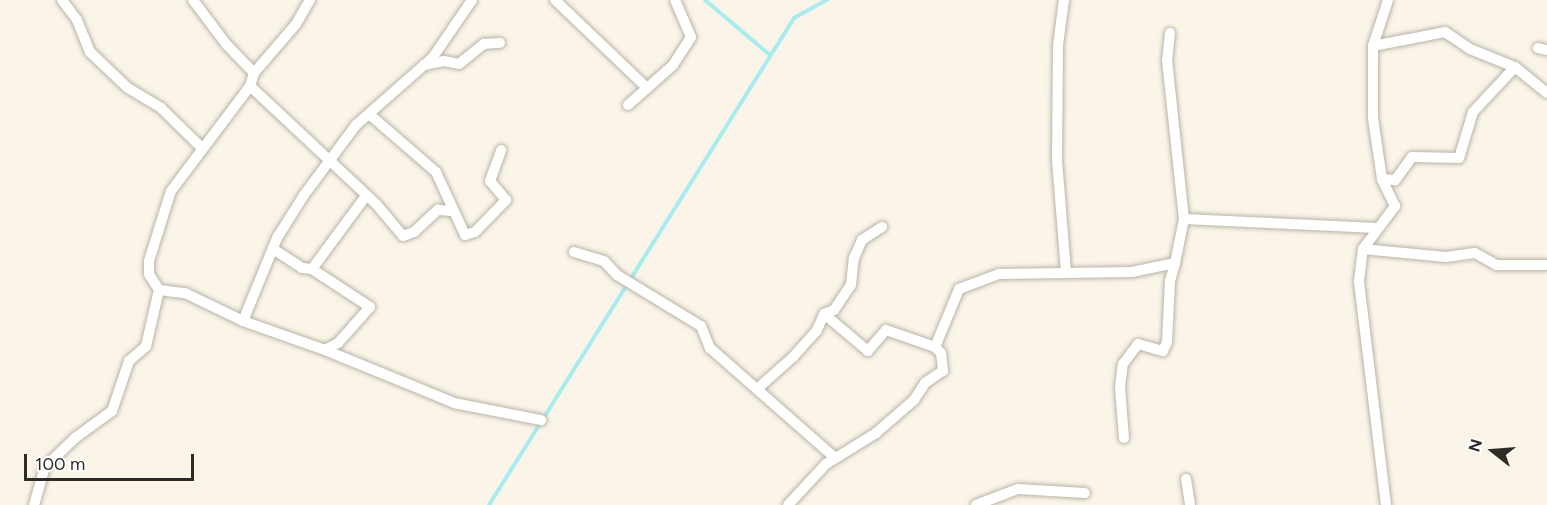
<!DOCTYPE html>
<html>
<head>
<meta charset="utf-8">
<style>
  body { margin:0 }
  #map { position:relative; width:1547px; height:505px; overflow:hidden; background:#faf5e8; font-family:Figtree,sans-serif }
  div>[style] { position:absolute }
  .stream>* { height:4px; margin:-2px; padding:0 2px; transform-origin:2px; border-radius:2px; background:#a9ecf0 }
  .roads { filter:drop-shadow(0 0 2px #b9b4a7) drop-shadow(0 0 2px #b9b4a7) }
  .minor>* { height:10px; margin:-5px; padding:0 5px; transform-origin:5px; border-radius:5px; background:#fff }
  span { translate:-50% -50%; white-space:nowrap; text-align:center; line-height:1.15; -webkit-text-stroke:4.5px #fff; paint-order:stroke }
  .north { position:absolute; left:1463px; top:421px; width:60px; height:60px; -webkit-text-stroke:4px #fff; paint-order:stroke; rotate:287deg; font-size:16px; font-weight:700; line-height:24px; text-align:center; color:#2e2c27 }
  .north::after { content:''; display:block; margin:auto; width:21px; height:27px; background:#2e2c27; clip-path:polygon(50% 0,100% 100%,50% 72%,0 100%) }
  .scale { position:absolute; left:24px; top:454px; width:170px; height:27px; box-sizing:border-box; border:3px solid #2e2c27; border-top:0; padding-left:8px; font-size:18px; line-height:21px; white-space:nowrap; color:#2e2c27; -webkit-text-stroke:4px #fff; paint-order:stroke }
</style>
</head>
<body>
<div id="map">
  <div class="stream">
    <i style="left:705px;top:0;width:84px;rotate:40.2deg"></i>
    <i style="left:489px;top:505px;width:575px;rotate:-57.94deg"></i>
    <i style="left:794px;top:18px;width:38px;rotate:-29deg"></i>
  </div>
  <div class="roads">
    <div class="minor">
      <i style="left:62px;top:0;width:25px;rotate:53deg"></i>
      <i style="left:77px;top:20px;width:35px;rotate:68deg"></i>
      <i style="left:90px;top:52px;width:52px;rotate:43.5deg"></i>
      <i style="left:128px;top:88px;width:39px;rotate:31deg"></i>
      <i style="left:161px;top:108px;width:57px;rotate:44.3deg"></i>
      <i style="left:193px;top:0;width:56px;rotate:52.9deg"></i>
      <i style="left:227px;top:45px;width:39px;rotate:46deg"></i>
      <i style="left:254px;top:73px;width:14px;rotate:107deg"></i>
      <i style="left:250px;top:86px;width:174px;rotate:43.1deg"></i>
      <i style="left:377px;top:205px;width:40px;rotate:50deg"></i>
      <i style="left:403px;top:236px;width:12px;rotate:-20deg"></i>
      <i style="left:414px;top:232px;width:33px;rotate:-43deg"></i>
      <i style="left:438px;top:210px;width:14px;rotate:4deg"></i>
      <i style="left:555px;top:0;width:127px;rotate:43.7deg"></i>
      <i style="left:1064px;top:0;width:45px;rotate:97.6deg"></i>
      <i style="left:1058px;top:45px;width:115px;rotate:90.5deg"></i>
      <i style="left:1057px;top:160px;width:113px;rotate:85.4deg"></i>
      <i style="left:1170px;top:33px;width:27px;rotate:96deg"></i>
      <i style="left:1167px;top:60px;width:160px;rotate:83.9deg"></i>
      <i style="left:1373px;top:46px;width:73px;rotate:-11deg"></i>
      <i style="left:1445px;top:32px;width:30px;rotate:34deg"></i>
      <i style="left:1470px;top:49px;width:48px;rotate:21.8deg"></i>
      <i style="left:1515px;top:67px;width:62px;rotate:133deg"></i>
      <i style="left:1473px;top:112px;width:48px;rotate:106.9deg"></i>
      <i style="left:1459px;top:158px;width:47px;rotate:-178.8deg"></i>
      <i style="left:1412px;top:157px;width:29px;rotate:126deg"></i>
      <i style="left:1395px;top:180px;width:13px;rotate:-176deg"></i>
      <i style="left:1538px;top:48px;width:9px;rotate:13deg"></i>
      <i style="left:424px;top:65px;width:20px;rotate:-11deg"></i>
      <i style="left:444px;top:61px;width:15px;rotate:11deg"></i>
      <i style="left:459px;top:64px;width:32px;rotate:-39deg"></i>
      <i style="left:484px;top:44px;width:16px;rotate:-4deg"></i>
      <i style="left:1515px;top:67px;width:41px;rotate:39.1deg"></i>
      <i style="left:254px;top:73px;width:65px;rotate:-49.4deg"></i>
      <i style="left:296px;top:24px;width:28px;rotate:-60deg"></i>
      <i style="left:628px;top:105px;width:60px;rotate:-41.6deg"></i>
      <i style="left:673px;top:65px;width:33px;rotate:-57deg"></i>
      <i style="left:691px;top:37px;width:40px;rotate:-113.4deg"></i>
      <i style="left:369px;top:114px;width:89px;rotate:40.9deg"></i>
      <i style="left:436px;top:172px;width:69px;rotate:65.3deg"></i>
      <i style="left:465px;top:235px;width:10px;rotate:-17deg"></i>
      <i style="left:475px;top:232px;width:45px;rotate:-45.9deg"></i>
      <i style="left:506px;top:200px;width:25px;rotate:-130deg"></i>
      <i style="left:490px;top:181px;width:33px;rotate:-70deg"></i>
      <i style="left:273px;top:249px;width:35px;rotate:33deg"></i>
      <i style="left:302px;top:268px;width:10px;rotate:6deg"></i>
      <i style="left:1363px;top:249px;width:83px;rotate:5.5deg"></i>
      <i style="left:1446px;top:257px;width:29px;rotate:-8deg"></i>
      <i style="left:1475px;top:253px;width:25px;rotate:29deg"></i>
      <i style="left:1497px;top:265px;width:50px"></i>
      <i style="left:574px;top:252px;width:31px;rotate:17deg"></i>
      <i style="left:604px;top:261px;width:19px;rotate:47deg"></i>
      <i style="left:617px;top:275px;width:98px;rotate:31.3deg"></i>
      <i style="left:701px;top:326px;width:24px;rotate:68deg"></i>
      <i style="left:710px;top:348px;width:167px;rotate:41.3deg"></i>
      <i style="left:159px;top:290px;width:26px;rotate:7deg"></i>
      <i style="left:185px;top:293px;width:64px;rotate:25.8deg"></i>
      <i style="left:243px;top:321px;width:87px;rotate:19.5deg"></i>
      <i style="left:325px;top:350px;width:15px;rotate:-28deg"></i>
      <i style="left:338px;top:343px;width:48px;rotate:-48.4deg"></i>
      <i style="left:370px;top:307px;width:69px;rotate:-146.8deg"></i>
      <i style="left:312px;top:269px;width:91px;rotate:-53.5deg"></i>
      <i style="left:243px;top:321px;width:90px;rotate:-67.7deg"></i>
      <i style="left:277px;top:238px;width:51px;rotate:-57.9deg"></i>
      <i style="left:304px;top:195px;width:87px;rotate:-53.4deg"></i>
      <i style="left:356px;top:125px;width:103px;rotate:-41.4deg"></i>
      <i style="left:433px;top:57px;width:69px;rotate:-55.6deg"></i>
      <i style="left:935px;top:347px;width:63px;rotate:-67.5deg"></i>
      <i style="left:959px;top:289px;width:43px;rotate:-20.6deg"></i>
      <i style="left:999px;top:274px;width:133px;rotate:-0.9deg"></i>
      <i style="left:1132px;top:272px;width:44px;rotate:-11.8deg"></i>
      <i style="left:1175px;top:263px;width:45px;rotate:-78.4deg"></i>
      <i style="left:1184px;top:219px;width:193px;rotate:2.7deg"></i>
      <i style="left:325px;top:350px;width:139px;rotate:22.3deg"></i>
      <i style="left:454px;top:403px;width:89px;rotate:11.1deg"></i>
      <i style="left:757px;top:389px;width:48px;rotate:-41.6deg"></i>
      <i style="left:793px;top:357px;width:36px;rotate:-48deg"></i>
      <i style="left:817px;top:330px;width:17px;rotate:-66deg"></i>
      <i style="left:824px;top:314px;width:11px;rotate:-22deg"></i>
      <i style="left:834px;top:310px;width:30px;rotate:-56deg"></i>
      <i style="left:851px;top:285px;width:27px;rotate:-84deg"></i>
      <i style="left:854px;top:258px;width:20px;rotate:-66deg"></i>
      <i style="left:862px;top:240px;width:24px;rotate:-33deg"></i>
      <i style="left:1124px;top:438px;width:51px;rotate:-94.5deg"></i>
      <i style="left:1120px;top:387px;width:23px;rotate:-83deg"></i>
      <i style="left:1123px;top:364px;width:25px;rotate:-53deg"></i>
      <i style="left:1138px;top:344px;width:26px;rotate:16deg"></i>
      <i style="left:1163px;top:351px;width:10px;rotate:-66deg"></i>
      <i style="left:1167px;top:342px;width:61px;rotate:-87.2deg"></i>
      <i style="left:1170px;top:281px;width:19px;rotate:-74deg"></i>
      <i style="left:1186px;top:479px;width:26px;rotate:81deg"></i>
      <i style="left:34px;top:505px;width:40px;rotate:-74deg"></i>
      <i style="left:45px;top:467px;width:42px;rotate:-44deg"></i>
      <i style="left:75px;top:438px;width:46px;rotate:-36.1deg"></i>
      <i style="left:112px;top:411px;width:53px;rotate:-71.2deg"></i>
      <i style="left:129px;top:361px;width:23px;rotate:-41deg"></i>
      <i style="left:146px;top:346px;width:57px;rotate:-76.9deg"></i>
      <i style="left:159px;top:290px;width:19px;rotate:-122deg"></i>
      <i style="left:149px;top:274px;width:13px;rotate:-90deg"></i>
      <i style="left:149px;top:261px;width:73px;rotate:-72.6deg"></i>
      <i style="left:171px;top:191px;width:131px;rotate:-53deg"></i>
      <i style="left:788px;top:505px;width:56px;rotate:-47.2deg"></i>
      <i style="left:826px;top:464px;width:59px;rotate:-31.8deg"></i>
      <i style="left:876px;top:433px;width:50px;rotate:-41deg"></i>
      <i style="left:914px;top:400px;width:20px;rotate:-57deg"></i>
      <i style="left:925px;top:383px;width:22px;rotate:-34deg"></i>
      <i style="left:943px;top:371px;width:18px;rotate:-96deg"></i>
      <i style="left:941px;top:353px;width:8px;rotate:-135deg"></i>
      <i style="left:935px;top:347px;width:52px;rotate:-160.9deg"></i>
      <i style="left:886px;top:330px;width:28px;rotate:131deg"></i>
      <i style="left:868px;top:351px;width:57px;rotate:-139.9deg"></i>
      <i style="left:976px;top:505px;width:45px;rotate:-20.9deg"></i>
      <i style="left:1018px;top:489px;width:67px;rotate:3.4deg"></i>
      <i style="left:1386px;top:505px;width:226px;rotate:-96.9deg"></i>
      <i style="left:1359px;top:281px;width:32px;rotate:-83deg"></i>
      <i style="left:1363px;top:249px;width:54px;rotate:-53.3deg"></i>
      <i style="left:1395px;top:206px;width:30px;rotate:-116deg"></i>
      <i style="left:1382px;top:179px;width:62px;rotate:-98.4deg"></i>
      <i style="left:1373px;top:118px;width:72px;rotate:-90deg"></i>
      <i style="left:1373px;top:46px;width:48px;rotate:-71.9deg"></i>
    </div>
  </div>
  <div class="north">N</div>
  <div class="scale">100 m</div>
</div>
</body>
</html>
